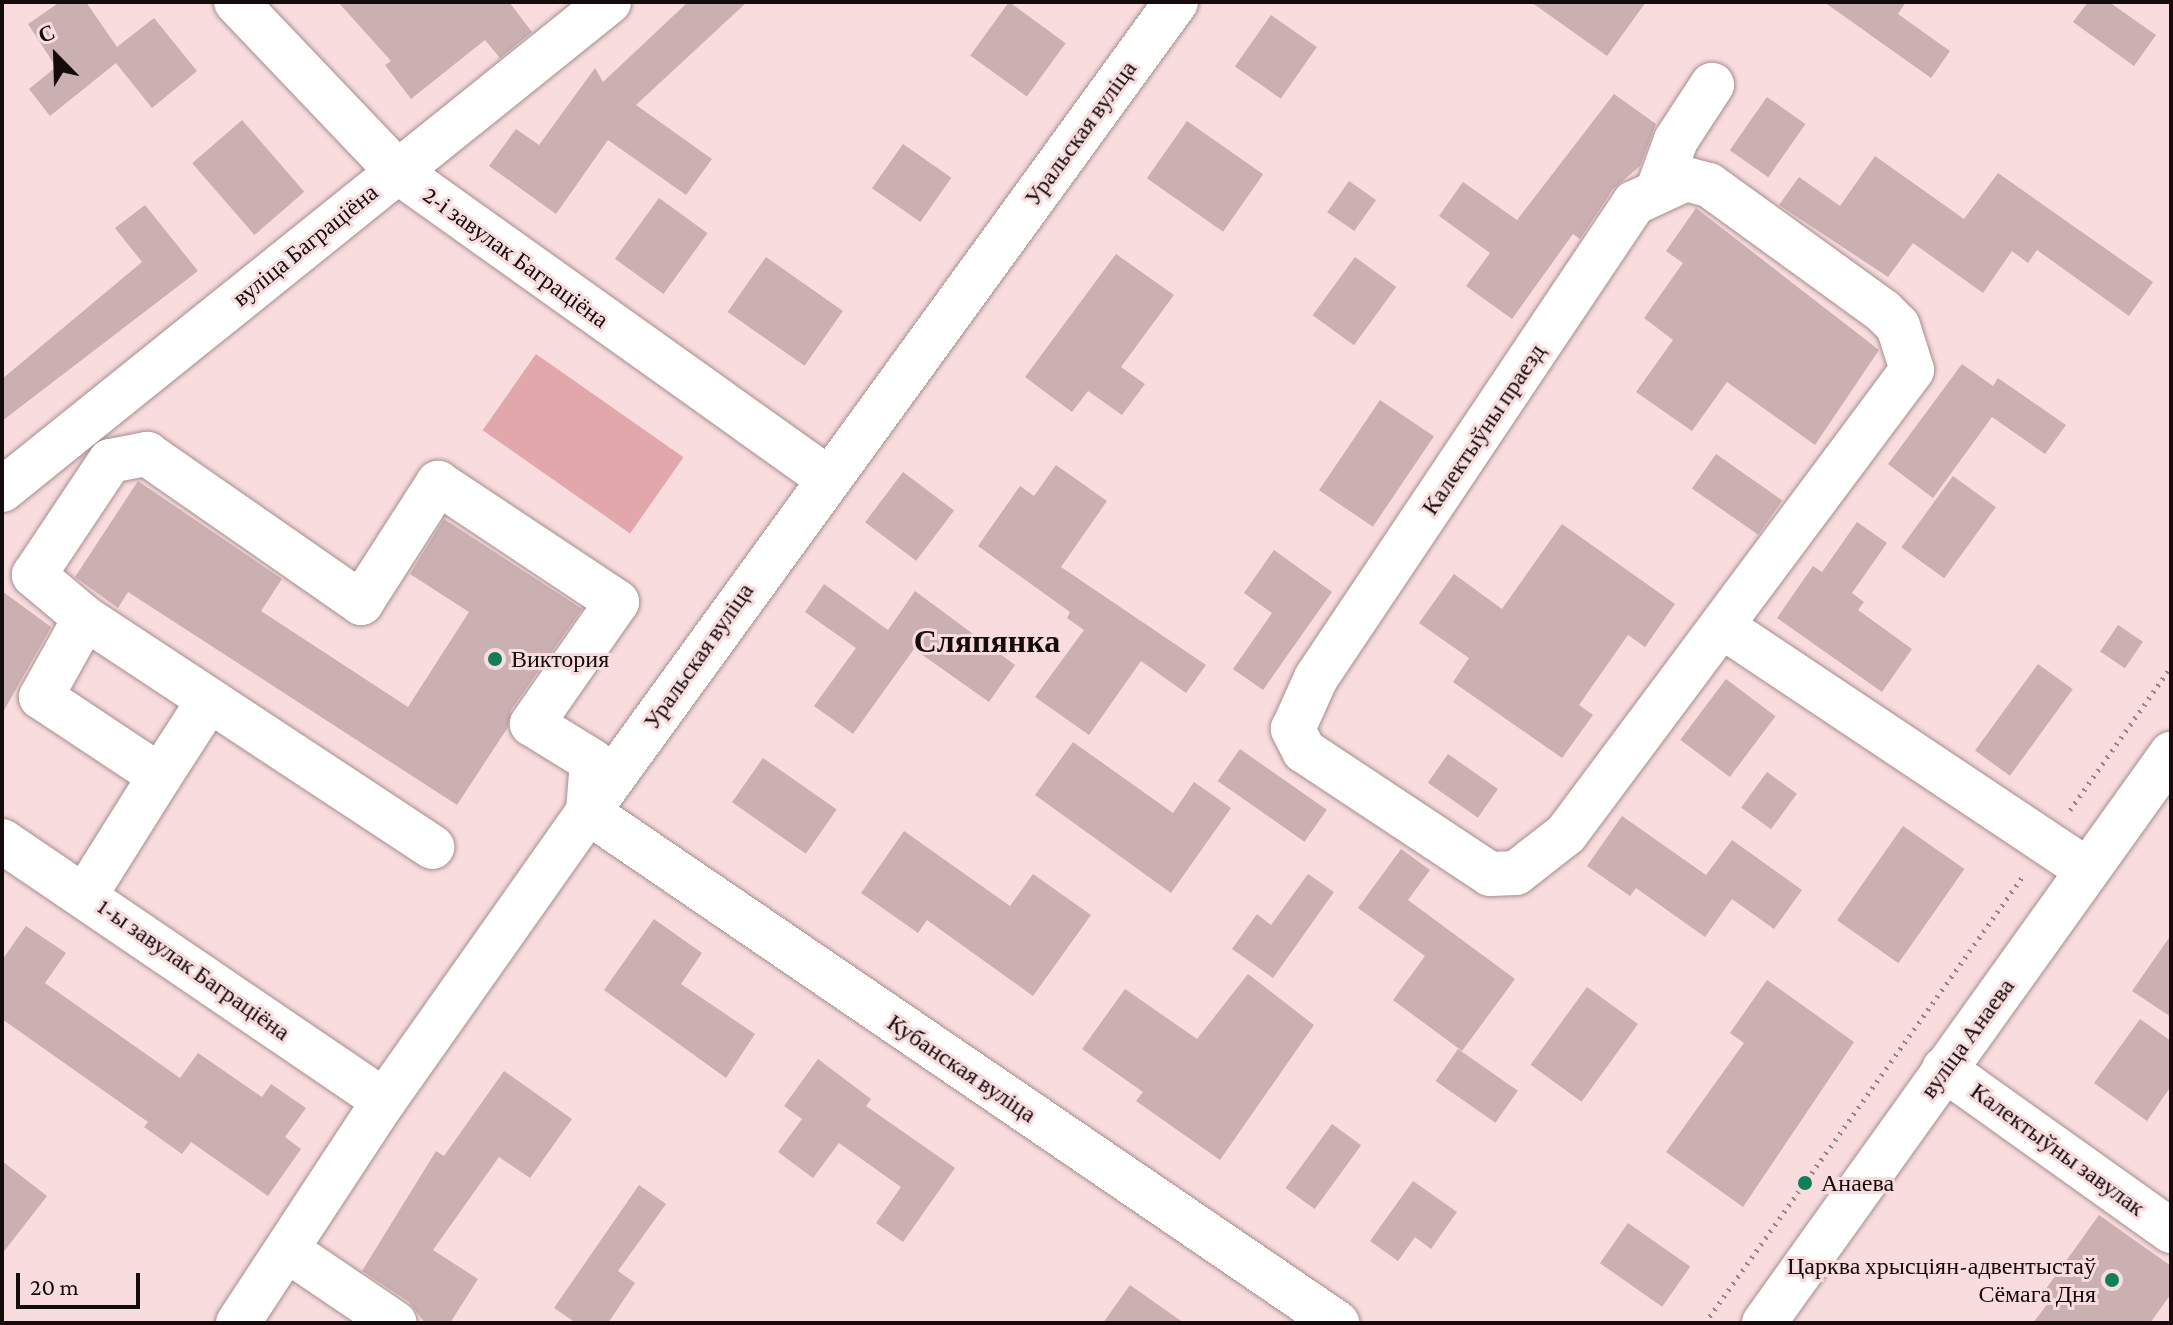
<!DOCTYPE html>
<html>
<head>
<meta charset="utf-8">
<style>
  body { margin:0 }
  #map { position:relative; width:2173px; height:1325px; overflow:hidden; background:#f8dcde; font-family:"Crimson Pro",serif }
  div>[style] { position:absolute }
  .green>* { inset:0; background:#e2a7ab; transform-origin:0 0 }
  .building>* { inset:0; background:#cbb0b2; transform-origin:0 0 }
  .path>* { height:5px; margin-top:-2.5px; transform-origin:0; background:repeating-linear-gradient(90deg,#998586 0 2px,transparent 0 8px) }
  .roads { filter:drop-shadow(0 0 2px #a78d8e) drop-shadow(0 0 2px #a78d8e) }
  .minor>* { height:44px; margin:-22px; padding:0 22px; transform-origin:22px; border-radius:22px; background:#fff }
  .dots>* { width:22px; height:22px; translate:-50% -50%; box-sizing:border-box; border:4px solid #f8dcde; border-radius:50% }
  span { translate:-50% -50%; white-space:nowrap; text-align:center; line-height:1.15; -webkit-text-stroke:6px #f8dcde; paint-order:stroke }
  .street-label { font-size:24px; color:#140b0c }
  .poi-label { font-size:24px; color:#140b0c }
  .left { translate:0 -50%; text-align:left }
  .right { translate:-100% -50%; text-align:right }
  .district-label { font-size:32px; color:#140b0c; font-weight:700 }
  .frame { position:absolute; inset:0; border:4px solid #140b0c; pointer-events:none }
  .north { position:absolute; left:16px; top:16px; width:80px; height:80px; -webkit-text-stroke:6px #f8dcde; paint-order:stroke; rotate:337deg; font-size:22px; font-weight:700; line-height:32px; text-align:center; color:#140b0c }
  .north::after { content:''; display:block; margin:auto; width:28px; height:36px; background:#140b0c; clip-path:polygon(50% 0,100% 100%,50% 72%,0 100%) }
  .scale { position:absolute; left:16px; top:1273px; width:124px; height:36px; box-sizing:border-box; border:4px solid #140b0c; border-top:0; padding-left:10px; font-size:24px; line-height:28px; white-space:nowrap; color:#140b0c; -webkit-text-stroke:6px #f8dcde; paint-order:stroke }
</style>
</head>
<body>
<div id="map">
  <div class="green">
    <i style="left:536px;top:354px;width:180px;height:93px;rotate:35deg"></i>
  </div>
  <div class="building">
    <i style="clip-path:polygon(60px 2px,86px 2px,117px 47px,154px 18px,197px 71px,152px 108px,116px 63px,50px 116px,29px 89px,56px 67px,28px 24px)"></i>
    <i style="clip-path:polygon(338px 2px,509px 2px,532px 32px,500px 58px,485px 40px,411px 99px,385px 65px,391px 61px)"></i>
    <i style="clip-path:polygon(688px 2px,747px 2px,636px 105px,712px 159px,686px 195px,608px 140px,556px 214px,489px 166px,516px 129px,539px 145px,595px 68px,603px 82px)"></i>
    <i style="left:1009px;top:2px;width:70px;height:66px;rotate:36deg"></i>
    <i style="clip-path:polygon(1531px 2px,1646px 2px,1607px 56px)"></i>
    <i style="clip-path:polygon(1824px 2px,1906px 2px,1898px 14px,1950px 51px,1931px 78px)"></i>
    <i style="clip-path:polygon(2088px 2px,2109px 2px,2156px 35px,2134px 66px,2073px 22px)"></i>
    <i style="left:1271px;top:15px;width:56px;height:63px;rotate:35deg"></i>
    <i style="clip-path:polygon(1614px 94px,1656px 124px,1640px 166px,1613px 189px,1580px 239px,1573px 234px,1512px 319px,1466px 286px,1490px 253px,1439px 216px,1463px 182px,1517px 220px)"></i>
    <i style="left:1767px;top:97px;width:47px;height:65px;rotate:35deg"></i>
    <i style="left:242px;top:120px;width:95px;height:66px;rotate:49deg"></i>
    <i style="left:1187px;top:121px;width:93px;height:70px;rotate:35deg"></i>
    <i style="left:903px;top:144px;width:59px;height:54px;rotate:35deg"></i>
    <i style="clip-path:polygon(1875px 156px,1964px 219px,1998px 173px,2153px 282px,2129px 316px,2037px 250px,2028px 263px,2012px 251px,1983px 293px,1913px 243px,1888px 277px,1779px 205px,1799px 177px,1840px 206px)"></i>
    <i style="left:1349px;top:181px;width:33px;height:38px;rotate:35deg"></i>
    <i style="left:659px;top:198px;width:60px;height:75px;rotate:36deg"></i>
    <i style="clip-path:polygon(145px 205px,198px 271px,2px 421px,2px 379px,142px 262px,115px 228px)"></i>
    <i style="clip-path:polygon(1696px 208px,1879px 350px,1815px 445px,1727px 382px,1692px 431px,1636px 392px,1673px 340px,1644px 318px,1683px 263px,1666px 251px)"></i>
    <i style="clip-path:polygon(1116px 254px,1174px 295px,1121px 367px,1145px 384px,1122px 415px,1088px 391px,1072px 412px,1025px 377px)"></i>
    <i style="left:766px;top:257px;width:94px;height:67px;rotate:35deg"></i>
    <i style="left:1355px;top:257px;width:51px;height:72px;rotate:36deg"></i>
    <i style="clip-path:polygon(1962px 364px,1993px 386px,1998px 378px,2066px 425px,2045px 454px,1992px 417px,1933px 498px,1888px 464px)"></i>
    <i style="left:1380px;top:400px;width:65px;height:109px;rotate:34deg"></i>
    <i style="left:1716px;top:454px;width:81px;height:42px;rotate:35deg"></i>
    <i style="clip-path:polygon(1056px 465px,1107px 501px,1061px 567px,1206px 665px,1186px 693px,1141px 661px,1089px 735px,1035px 697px,1084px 630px,1067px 618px,1070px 612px,978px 546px,1020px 486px,1034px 496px)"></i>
    <i style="left:903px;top:472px;width:64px;height:63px;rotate:37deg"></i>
    <i style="left:1953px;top:476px;width:53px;height:88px;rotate:36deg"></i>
    <i style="clip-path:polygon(138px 481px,282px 579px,261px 611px,408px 707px,469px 612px,410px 574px,444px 519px,582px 609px,511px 710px,508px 727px,457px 805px,128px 592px,118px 608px,75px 577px)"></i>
    <i style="clip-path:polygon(1857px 522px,1887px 543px,1852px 593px,1864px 602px,1858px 610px,1912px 649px,1882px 692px,1777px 618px,1813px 566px,1822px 572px)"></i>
    <i style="clip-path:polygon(1562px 524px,1675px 604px,1645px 647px,1628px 635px,1579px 705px,1593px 715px,1562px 758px,1453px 682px,1469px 658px,1419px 623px,1454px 574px,1502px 609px)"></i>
    <i style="clip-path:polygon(1274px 550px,1332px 592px,1263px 690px,1233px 669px,1272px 613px,1244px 593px)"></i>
    <i style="clip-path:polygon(824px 584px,888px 630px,915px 591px,1015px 665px,989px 702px,914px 649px,853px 734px,814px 706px,856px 648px,805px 612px)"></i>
    <i style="clip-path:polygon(2px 591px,51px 627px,2px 714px)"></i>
    <i style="left:2118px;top:625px;width:30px;height:32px;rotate:34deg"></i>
    <i style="left:2038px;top:664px;width:43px;height:107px;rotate:36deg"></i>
    <i style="left:1726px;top:679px;width:62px;height:76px;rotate:37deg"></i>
    <i style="clip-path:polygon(1073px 742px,1173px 813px,1194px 782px,1231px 808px,1171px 893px,1035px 795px)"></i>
    <i style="left:1240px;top:749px;width:106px;height:39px;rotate:35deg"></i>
    <i style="left:1448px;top:754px;width:61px;height:35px;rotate:35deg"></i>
    <i style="left:763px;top:758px;width:90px;height:54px;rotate:35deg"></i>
    <i style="left:1767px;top:772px;width:37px;height:44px;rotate:36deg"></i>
    <i style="clip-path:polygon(1622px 816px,1706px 875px,1732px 840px,1802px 890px,1774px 929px,1732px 899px,1705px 937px,1636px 888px,1630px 896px,1587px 866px)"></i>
    <i style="left:1903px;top:826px;width:75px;height:115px;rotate:35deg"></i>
    <i style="clip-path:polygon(904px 831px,1010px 906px,1033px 874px,1091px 915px,1033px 996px,927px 920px,918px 933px,861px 893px)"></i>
    <i style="clip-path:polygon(1401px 849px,1430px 870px,1408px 900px,1515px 979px,1462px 1051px,1393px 1000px,1425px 956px,1358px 908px)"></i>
    <i style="clip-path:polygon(1308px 874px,1334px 892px,1273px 978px,1232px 949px,1257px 914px,1271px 925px)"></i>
    <i style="clip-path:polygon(654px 919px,702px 953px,681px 984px,755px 1034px,726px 1078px,604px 990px)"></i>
    <i style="clip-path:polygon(26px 926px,66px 953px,45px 983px,180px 1078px,198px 1053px,262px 1097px,271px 1084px,306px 1108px,285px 1137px,301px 1149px,268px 1196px,191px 1142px,182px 1154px,144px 1127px,148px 1122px,2px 1019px,2px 960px)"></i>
    <i style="clip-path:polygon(2171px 935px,2171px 1017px,2132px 991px)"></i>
    <i style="clip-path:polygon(1248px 974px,1314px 1025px,1220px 1160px,1136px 1101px,1143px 1092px,1082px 1049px,1125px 989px,1197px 1039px)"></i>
    <i style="clip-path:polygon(1767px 980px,1854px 1042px,1743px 1207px,1666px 1152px,1744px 1043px,1730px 1033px)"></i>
    <i style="left:1587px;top:987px;width:63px;height:96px;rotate:36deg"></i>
    <i style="clip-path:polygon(2140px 1019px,2171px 1041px,2171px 1086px,2147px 1121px,2094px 1083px)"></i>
    <i style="left:1458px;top:1049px;width:73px;height:39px;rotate:35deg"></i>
    <i style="clip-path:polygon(818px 1059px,871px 1099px,866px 1106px,955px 1168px,903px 1242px,876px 1223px,901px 1187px,839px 1143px,813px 1178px,778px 1152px,802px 1119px,784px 1106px)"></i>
    <i style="clip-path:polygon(504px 1071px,572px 1119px,530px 1178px,499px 1157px,433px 1250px,478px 1279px,450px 1323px,425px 1323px,409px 1302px,362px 1271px,436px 1151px,444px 1156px)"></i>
    <i style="left:1332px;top:1124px;width:36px;height:79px;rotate:36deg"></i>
    <i style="clip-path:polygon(2px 1161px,47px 1196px,2px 1254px)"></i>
    <i style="clip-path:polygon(1413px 1181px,1457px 1212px,1431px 1249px,1415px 1237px,1398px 1261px,1370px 1241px)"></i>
    <i style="clip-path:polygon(639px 1185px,666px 1204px,618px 1271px,635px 1283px,608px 1323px,576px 1323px,554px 1308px)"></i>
    <i style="clip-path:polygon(2099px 1215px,2171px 1266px,2171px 1294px,2150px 1323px,2033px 1323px,2051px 1299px,2043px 1293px)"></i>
    <i style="left:1628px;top:1223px;width:76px;height:49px;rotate:35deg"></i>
    <i style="clip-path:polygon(1130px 1285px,1184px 1323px,1103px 1323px)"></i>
  </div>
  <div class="path">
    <i style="left:2070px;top:810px;width:175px;rotate:-54.8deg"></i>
    <i style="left:1705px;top:1323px;width:549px;rotate:-54.57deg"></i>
  </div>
  <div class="roads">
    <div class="minor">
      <i style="left:236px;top:2px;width:233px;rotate:46.4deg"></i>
      <i style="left:397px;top:171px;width:527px;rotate:35.5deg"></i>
      <i style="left:1686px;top:179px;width:24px;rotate:15deg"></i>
      <i style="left:1709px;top:185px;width:215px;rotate:35.9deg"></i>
      <i style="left:1883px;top:311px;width:21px;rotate:45deg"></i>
      <i style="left:1898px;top:326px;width:46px;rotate:72.3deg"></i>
      <i style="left:1912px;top:370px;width:579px;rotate:126.71deg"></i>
      <i style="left:1566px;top:834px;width:63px;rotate:142deg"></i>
      <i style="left:1516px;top:873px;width:26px;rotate:178deg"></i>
      <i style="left:1490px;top:874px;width:223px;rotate:-146.5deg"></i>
      <i style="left:1304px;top:751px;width:25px;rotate:-117deg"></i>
      <i style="left:1293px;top:729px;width:56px;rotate:-65.7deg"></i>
      <i style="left:1316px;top:678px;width:572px;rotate:-56.2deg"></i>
      <i style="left:1634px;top:203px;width:57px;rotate:-24.8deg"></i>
      <i style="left:1658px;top:189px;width:52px;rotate:-69.8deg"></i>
      <i style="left:1676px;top:140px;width:66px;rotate:-56.8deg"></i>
      <i style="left:2px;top:490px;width:779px;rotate:-38.8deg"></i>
      <i style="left:85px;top:618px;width:416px;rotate:33.4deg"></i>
      <i style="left:1723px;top:627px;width:438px;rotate:33.7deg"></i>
      <i style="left:160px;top:776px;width:90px;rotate:-57.2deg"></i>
      <i style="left:2px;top:841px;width:462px;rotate:34.2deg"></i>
      <i style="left:86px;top:894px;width:139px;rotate:-57.9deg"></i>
      <i style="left:160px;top:776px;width:143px;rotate:-146.4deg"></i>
      <i style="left:41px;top:697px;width:90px;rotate:-60.9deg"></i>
      <i style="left:85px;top:618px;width:67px;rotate:-139.9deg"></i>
      <i style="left:34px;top:575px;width:137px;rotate:-56.3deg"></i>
      <i style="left:110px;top:461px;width:38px;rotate:-11deg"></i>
      <i style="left:147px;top:454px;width:261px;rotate:34.8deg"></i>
      <i style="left:361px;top:603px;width:143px;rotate:-57.3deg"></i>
      <i style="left:438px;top:483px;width:215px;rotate:33.6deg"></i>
      <i style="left:617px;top:602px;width:149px;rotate:124.9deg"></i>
      <i style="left:532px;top:724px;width:70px;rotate:31.7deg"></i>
      <i style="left:592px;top:761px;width:51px;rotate:94.5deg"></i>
      <i style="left:588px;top:812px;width:907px;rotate:34.3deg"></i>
      <i style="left:1944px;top:1069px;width:279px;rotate:35.5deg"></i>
      <i style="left:287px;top:1250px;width:130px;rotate:34.1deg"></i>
      <i style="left:238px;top:1323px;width:266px;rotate:-56.7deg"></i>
      <i style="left:384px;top:1101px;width:354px;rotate:-54.8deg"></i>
      <i style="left:588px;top:812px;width:1001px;rotate:-54.02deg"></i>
      <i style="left:1764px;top:1323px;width:700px;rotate:-54.42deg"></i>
    </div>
  </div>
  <div class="dots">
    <i style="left:495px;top:659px;background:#127f5b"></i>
    <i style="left:1805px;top:1183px;background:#127f5b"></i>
    <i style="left:2112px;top:1280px;background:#127f5b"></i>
  </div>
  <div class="street-label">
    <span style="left:1080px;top:133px;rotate:-54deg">Уральская вуліца</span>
    <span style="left:305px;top:245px;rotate:-39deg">вуліца Баграціёна</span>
    <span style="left:516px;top:257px;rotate:36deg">2-і завулак Баграціёна</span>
    <span style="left:1483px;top:429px;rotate:-56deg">Калектыўны праезд</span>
    <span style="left:698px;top:656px;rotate:-55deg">Уральская вуліца</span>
    <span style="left:194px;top:969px;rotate:35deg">1-ы завулак Баграціёна</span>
    <span style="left:1967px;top:1038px;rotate:-54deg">вуліца Анаева</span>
    <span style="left:962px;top:1068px;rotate:34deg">Кубанская вуліца</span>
    <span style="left:2058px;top:1149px;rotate:36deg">Калектыўны завулак</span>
  </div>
  <div class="poi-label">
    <span class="left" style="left:511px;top:659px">Виктория</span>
    <span class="left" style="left:1821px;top:1183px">Анаева</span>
    <span class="right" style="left:2096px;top:1280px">Царква хрысціян-адвентыстаў<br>Сёмага Дня</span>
  </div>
  <div class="district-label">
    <span style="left:987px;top:641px">Сляпянка</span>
  </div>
  <div class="frame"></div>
  <div class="north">С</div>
  <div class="scale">20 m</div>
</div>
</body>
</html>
